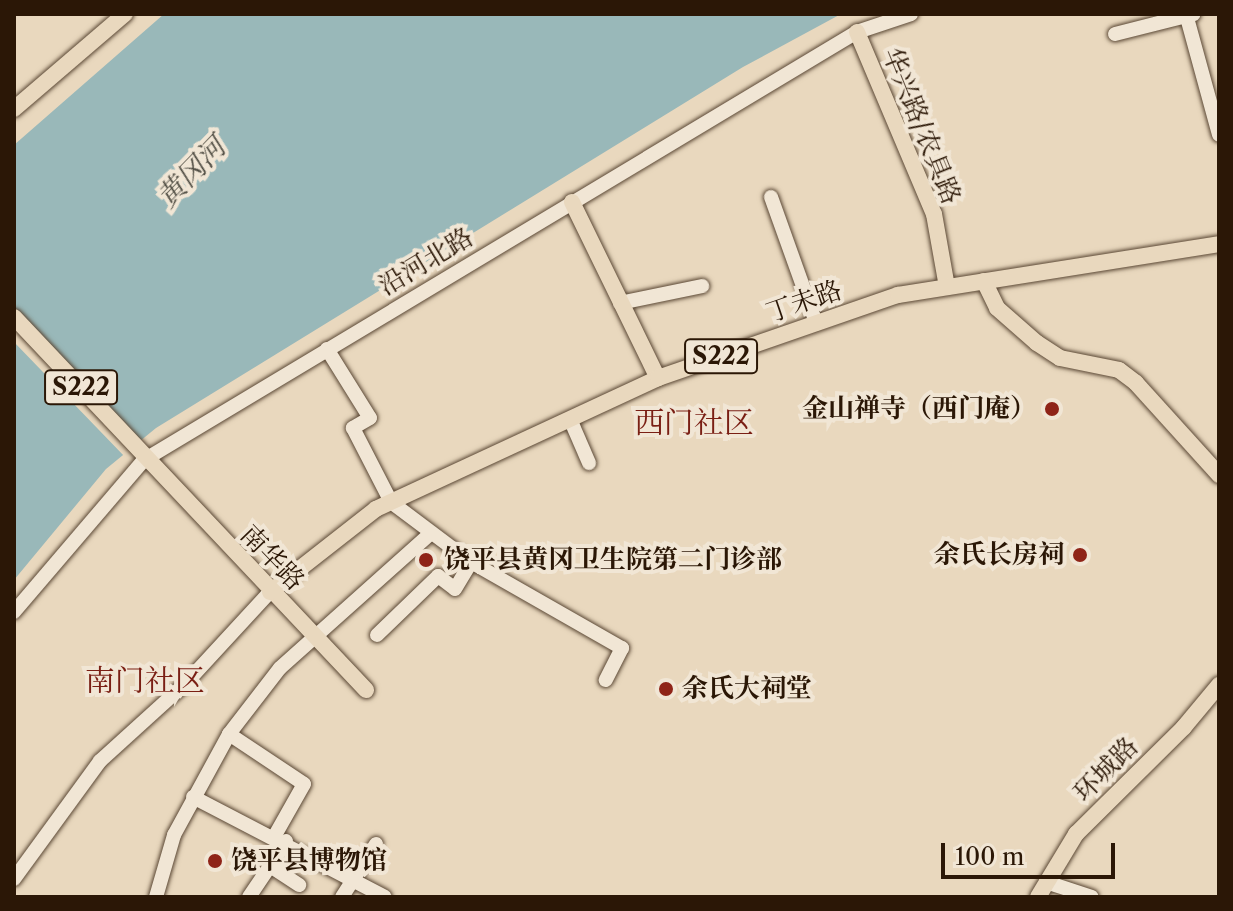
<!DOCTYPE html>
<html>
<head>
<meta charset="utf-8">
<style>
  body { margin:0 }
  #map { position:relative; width:1233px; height:911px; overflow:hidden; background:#e9d8be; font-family:"Libre Caslon Text","Noto Serif SC",serif }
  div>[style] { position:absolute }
  .water>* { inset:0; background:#99b8b9 }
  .pier>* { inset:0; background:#e9d8be }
  .roads { filter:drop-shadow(0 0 2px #5a4734) drop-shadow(0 0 2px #5a4734) }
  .minor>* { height:14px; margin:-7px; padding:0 7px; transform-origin:7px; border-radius:7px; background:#f1e6d5 }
  .major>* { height:16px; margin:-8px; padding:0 8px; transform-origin:8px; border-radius:8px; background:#e9d8be }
  .dots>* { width:22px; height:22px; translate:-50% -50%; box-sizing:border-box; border:4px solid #f1e6d5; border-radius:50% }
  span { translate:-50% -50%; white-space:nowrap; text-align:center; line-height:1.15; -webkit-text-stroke:8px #f1e6d5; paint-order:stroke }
  .shield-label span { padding:2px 6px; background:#f1e6d5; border:2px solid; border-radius:6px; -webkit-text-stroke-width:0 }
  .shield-label { font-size:24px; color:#2b1706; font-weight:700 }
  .street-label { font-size:26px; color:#2b1706 }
  .poi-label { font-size:26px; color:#2b1706; font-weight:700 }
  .right { translate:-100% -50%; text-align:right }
  .left { translate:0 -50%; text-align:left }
  .water-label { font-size:28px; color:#524f45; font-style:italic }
  .quarter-label { font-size:30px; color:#7a1f14 }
  .frame { position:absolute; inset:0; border:16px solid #2b1706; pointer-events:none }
  .scale { position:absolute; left:941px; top:843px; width:174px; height:36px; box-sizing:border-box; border:4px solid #2b1706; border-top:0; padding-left:10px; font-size:24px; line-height:28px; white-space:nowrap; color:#2b1706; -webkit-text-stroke:6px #f1e6d5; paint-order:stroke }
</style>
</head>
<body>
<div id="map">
  <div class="water">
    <i style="clip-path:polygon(164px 14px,841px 14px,743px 67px,156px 428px,106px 469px,14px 580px,14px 145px)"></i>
  </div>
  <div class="pier">
    <i style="clip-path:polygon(14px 308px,144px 443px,139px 447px,126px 458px,14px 342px)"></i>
  </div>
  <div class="roads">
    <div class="minor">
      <i style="left:1186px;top:14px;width:125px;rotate:74.7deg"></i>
      <i style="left:1115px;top:34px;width:81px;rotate:-14.2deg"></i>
      <i style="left:771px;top:197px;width:134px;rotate:70.3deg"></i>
      <i style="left:620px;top:303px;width:84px;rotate:-11.7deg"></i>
      <i style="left:327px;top:349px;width:81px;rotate:58.1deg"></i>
      <i style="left:370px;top:418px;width:20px;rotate:150deg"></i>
      <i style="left:353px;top:428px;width:83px;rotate:62.8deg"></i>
      <i style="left:391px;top:502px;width:100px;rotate:36.9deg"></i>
      <i style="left:471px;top:562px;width:174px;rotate:29.7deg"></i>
      <i style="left:622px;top:648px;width:36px;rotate:117deg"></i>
      <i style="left:570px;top:419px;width:48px;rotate:66.6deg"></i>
      <i style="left:14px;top:612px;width:200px;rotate:-49.5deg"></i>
      <i style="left:144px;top:460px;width:832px;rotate:-30.98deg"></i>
      <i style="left:857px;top:32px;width:57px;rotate:-18.4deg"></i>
      <i style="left:377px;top:635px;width:85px;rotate:-44deg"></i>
      <i style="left:438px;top:576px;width:21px;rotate:37deg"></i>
      <i style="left:455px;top:589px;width:31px;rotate:-59deg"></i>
      <i style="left:229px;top:734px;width:90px;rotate:33.7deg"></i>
      <i style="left:304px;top:784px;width:61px;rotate:119.5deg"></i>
      <i style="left:193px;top:797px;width:216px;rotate:27.5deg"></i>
      <i style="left:286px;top:841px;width:30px;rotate:123deg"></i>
      <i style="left:270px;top:866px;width:35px;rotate:33deg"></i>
      <i style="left:14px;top:879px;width:146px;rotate:-53.9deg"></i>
      <i style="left:100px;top:761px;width:116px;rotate:-42.2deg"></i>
      <i style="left:186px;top:683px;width:124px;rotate:-47.3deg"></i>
      <i style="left:1046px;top:882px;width:48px;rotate:18.1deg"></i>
      <i style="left:156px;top:897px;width:65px;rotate:-73.8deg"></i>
      <i style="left:174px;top:835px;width:115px;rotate:-61.4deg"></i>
      <i style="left:229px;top:734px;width:83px;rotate:-52.3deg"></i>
      <i style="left:280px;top:668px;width:200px;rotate:-41.8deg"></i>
      <i style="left:249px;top:897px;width:37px;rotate:-56deg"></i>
      <i style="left:342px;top:897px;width:63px;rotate:-57.3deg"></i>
    </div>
    <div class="major">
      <i style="left:857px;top:32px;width:198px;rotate:67.1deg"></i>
      <i style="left:934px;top:214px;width:74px;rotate:79.9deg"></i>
      <i style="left:14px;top:109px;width:146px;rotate:-40.6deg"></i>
      <i style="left:572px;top:202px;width:196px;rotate:64deg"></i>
      <i style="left:984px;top:281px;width:30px;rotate:64deg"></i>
      <i style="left:997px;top:308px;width:53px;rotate:41.2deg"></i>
      <i style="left:1037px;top:343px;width:27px;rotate:33deg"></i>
      <i style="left:1060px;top:358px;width:60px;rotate:11.5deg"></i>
      <i style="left:1119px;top:370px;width:21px;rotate:37deg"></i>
      <i style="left:1136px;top:383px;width:124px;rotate:47.9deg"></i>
      <i style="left:14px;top:317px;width:513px;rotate:46.66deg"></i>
      <i style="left:270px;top:592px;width:135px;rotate:-38.1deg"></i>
      <i style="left:376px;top:509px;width:311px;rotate:-24.9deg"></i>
      <i style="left:658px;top:378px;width:254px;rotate:-19.1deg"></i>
      <i style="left:898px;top:295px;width:325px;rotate:-9deg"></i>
      <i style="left:1038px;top:897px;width:74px;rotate:-58.9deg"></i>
      <i style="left:1076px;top:834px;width:152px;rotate:-44.7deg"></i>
      <i style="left:1184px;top:727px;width:55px;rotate:-50.2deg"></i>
    </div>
  </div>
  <div class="dots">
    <i style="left:1052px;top:409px;background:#8f2418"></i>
    <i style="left:1080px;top:555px;background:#8f2418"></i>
    <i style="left:426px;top:560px;background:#8f2418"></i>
    <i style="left:666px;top:689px;background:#8f2418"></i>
    <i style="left:215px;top:861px;background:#8f2418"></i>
  </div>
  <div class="shield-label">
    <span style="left:721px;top:356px">S222</span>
    <span style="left:81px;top:387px">S222</span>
  </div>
  <div class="street-label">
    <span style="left:921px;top:126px;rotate:68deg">华兴路/农具路</span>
    <span style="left:426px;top:262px;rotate:-31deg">沿河北路</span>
    <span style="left:804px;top:302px;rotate:-19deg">丁未路</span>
    <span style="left:272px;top:558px;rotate:46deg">南华路</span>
    <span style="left:1106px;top:770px;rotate:-45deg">环城路</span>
  </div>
  <div class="poi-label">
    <span class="right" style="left:1036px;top:409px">金山禅寺（西门庵）</span>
    <span class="right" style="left:1064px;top:555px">余氏长房祠</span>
    <span class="left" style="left:444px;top:560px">饶平县黄冈卫生院第二门诊部</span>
    <span class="left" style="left:682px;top:689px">余氏大祠堂</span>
    <span class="left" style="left:231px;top:861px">饶平县博物馆</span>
  </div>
  <div class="water-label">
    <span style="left:191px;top:172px;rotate:-46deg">黄冈河</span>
  </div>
  <div class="quarter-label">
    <span style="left:694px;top:423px">西门社区</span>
    <span style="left:145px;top:681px">南门社区</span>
  </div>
  <div class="frame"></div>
  <div class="scale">100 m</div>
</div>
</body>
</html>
